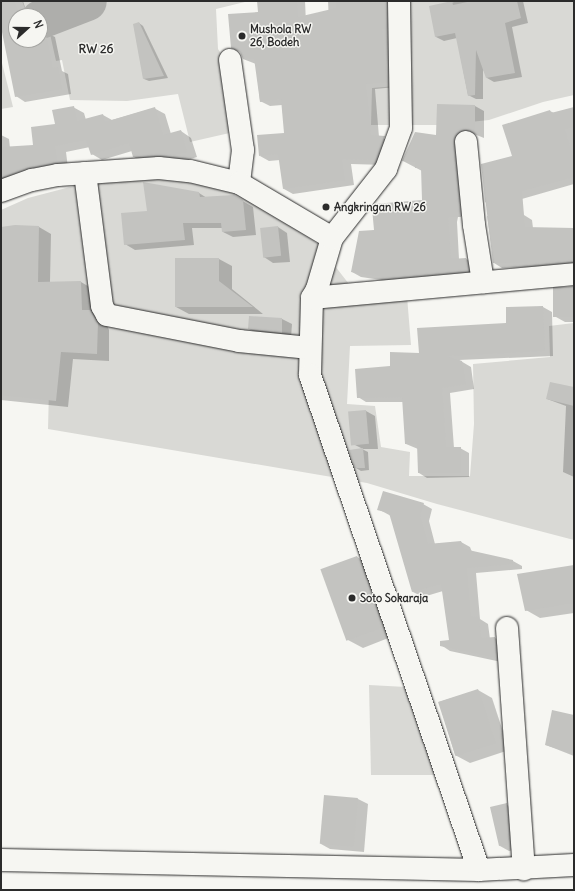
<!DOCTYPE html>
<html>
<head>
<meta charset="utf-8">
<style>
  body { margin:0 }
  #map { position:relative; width:575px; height:891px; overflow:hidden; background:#f6f6f2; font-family:Delius,sans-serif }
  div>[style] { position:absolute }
  .green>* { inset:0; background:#d9d9d5 }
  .shadow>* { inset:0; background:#0003 }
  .river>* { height:39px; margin:-19.5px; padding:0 19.5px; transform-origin:19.5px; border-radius:19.5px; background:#aeaeab }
  .building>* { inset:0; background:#c3c3c0; transform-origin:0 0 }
  .roads { filter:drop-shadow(0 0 1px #2b2b2b) drop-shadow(0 0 1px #2b2b2b) }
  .street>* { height:22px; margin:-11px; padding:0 11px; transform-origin:11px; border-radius:11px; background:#f6f6f2 }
  .dots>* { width:11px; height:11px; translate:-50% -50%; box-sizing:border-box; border:2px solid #f6f6f2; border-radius:50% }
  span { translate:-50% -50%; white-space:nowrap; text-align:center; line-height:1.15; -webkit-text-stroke:3px #f6f6f2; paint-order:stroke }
  .poi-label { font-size:11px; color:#2b2b2b; font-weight:700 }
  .left { translate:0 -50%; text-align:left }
  .neighbourhood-label { font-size:12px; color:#2b2b2b; font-weight:700 }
  .frame { position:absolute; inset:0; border:2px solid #2b2b2b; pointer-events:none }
  .north { position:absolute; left:8px; top:8px; width:40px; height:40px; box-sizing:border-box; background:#f6f6f2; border:1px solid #a5a5a2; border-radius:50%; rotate:69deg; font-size:11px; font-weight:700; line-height:16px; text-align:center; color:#2b2b2b }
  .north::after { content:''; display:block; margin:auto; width:14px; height:18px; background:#2b2b2b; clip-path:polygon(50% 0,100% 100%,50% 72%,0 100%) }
</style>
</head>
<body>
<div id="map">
  <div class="green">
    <i style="clip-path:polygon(22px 1px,249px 1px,216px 9px,218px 49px,224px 58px,234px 132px,190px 142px,178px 94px,127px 101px,70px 100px,62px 60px,56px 61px,48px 25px,40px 27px,40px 16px,28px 16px)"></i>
    <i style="clip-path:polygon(405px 1px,574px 1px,574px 95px,543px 102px,489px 120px,442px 125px,371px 125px,372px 88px,409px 85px)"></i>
    <i style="clip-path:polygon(1px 59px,13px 107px,1px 109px)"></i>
    <i style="clip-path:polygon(156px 174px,230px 186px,317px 243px,349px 284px,406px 284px,411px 345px,350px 346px,347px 404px,375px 406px,381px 447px,410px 452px,409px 476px,470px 476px,474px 424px,473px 364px,550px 357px,549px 326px,574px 323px,574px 540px,437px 504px,367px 483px,48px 429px,49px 389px,1px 386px,1px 210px,28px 198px,89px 182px)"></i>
    <i style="clip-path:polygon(369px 685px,406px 687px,437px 775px,371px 775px)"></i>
  </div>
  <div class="shadow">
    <i style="clip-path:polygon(1px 1px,23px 1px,28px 16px,16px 16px,16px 21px,1px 21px)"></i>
    <i style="clip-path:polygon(259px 1px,305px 1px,308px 66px,331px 65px,328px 1px,397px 1px,396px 87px,375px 89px,379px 137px,394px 142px,385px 165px,351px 164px,354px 185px,293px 194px,284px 189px,280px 160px,269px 161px,260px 156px,285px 134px,282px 105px,270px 106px,260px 101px,256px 64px,243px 59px,259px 13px)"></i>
    <i style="clip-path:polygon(459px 1px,523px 1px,528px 23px,512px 27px,522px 77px,494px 82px,487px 78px,483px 69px,483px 99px,476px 99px,468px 95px,457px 38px,444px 41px,436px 37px,430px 7px)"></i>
    <i style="clip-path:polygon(139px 23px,143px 26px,168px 78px,149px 81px,144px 79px)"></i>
    <i style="clip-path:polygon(45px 32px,55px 37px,62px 71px,68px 74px,71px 94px,25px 102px,16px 96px,16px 38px,40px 40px,40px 33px)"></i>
    <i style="clip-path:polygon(438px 105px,475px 106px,484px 111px,484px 138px,474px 134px,463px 142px,469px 215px,458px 217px,457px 222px,459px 259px,466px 259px,475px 264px,477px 276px,402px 283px,361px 277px,352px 272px,375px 231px,423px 201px,422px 171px,403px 161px,437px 136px)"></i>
    <i style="clip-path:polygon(73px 107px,84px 113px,86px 120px,103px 115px,112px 120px,154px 108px,165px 114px,171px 134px,181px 131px,191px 138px,197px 157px,181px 162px,145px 163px,134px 157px,132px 151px,102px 160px,92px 154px,90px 147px,66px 152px,68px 168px,1px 188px,1px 135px,9px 139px,10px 148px,34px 146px)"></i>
    <i style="clip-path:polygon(574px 108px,574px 184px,494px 207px,485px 202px,482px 165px,514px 157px,550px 111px,554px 113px)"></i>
    <i style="clip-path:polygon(199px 193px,207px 198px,234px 196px,253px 207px,256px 235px,233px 237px,223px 232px,223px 228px,192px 228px,194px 245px,135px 250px,125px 244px,148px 212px)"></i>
    <i style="clip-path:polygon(524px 215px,532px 220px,533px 228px,574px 229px,574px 266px,502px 268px,494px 263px,487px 216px)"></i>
    <i style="clip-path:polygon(1px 227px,39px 227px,51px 234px,50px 282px,81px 282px,93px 289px,109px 330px,109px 361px,73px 359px,68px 407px,1px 400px)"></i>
    <i style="clip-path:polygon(278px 227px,287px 233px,290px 262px,273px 263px,264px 257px)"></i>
    <i style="clip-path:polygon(219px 259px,232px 266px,232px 289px,263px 314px,189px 314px,176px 307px)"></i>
    <i style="clip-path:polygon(574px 286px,574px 322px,565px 322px,556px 317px,554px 289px)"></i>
    <i style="clip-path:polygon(543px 307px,552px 312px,553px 356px,459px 360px,471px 367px,474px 389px,450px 393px,454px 448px,460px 448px,469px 453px,469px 477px,427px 478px,419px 473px,418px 449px,406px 444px,403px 402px,366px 402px,358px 397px,392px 367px,421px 354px,507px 324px)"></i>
    <i style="clip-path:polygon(250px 317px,282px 319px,292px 324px,291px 338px,259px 334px,249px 329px)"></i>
    <i style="clip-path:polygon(574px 388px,574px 477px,563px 472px,566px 406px,547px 399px)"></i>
    <i style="clip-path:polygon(366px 411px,375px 416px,378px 449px,362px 449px,368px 452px,369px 470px,361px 471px,356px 468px,363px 449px,351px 443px)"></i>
    <i style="clip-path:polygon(423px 504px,432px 509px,429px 521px,435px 544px,461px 542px,470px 547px,472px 552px,513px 561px,522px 566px,522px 569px,476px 573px,480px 619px,488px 624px,490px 639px,495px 638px,504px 644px,506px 663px,450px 651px,441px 645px,450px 641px,443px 591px,423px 597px,413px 592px,391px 516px,378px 509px)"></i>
    <i style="clip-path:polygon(357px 557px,371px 565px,396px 635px,363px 648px,348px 640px)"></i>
    <i style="clip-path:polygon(574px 566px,574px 613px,540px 618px,526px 610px)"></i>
    <i style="clip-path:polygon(478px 690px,492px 698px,509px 750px,470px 763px,455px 755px,439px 702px)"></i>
    <i style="clip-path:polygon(574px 716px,574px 756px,546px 745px)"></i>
    <i style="clip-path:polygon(325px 796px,358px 799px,368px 804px,364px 852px,330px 849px,321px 844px)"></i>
    <i style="clip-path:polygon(507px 805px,516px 810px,519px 849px,509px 851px,500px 846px)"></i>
  </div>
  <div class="river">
    <i style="left:40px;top:19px;width:50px;rotate:-21deg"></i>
  </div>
  <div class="building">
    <i style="clip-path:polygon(1px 1px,14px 1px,20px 16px,16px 16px,16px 40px,40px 40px,40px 32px,45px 31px,53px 68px,58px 67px,62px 89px,15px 97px,1px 27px)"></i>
    <i style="clip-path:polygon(257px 1px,297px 1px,298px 17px,336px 8px,337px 2px,387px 3px,387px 29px,382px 29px,387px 82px,366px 84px,371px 135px,385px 136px,376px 160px,342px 159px,345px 180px,283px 189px,278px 154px,259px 156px,257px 135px,284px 133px,281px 99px,260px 102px,254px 58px,243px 59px,240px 52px,231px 48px,228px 14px,258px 12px)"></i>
    <i style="clip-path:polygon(452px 1px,453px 5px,472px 1px,517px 1px,521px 18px,505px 23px,515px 73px,486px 78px,476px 50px,475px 95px,468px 96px,455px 33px,435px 37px,429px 6px)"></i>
    <i style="clip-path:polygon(139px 22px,164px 76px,143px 79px,133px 24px)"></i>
    <i style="clip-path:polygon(437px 104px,475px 105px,475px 134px,464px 130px,455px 137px,461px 217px,448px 217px,451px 259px,466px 258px,469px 271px,392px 278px,351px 272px,359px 231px,374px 230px,372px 208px,374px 204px,422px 200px,421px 168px,415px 168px,415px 162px,402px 161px,415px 132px,436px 135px)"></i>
    <i style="clip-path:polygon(74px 106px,77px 121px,103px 114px,105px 122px,155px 107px,163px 135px,181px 130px,187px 152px,169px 156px,133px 157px,129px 143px,91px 155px,86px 140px,55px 146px,57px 163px,30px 168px,1px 178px,1px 147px,33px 145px,31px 127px,55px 124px,52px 110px)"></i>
    <i style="clip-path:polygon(574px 107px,574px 127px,565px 129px,574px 161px,574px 177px,522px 191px,525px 227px,574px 228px,574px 262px,493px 263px,481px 164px,512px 156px,502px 125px,550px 110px,551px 113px)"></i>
    <i style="clip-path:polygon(143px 182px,199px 192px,200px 197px,234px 195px,243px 200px,246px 230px,222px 232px,221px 223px,183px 223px,185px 240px,124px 245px,121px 213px,147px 211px)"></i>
    <i style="clip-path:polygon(15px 225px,39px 226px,38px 282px,81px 281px,82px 310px,90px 310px,98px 323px,97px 354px,61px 352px,56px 401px,1px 395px,1px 227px)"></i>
    <i style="left:278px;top:226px;width:30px;height:18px;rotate:84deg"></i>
    <i style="clip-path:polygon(175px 258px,219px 258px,219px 281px,253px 307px,175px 307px)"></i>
    <i style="left:574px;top:287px;width:30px;height:21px;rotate:90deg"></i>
    <i style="clip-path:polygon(543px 306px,545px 351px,446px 356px,462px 361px,466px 384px,442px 388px,446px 447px,461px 447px,461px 473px,418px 473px,417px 444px,405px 444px,402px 397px,357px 398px,355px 369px,390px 366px,390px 352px,419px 353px,417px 328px,506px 323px,506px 307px)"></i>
    <i style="clip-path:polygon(249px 316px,282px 318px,282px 333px,248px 329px)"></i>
    <i style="clip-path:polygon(550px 382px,574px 387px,574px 406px,546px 399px)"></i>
    <i style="left:366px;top:410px;width:34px;height:18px;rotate:85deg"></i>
    <i style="clip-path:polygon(363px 448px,365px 468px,355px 468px,349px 450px)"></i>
    <i style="clip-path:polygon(383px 491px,424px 503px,420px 515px,428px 544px,461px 541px,464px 549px,513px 560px,513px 564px,467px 568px,471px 616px,479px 617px,481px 638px,495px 637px,497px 658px,440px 646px,440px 641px,449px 640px,441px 584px,412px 592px,389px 513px,377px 510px)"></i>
    <i style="left:357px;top:556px;width:76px;height:39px;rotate:70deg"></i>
    <i style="clip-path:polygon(574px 565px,574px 603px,525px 611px,517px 574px)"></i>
    <i style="left:478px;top:689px;width:57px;height:42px;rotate:72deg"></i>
    <i style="clip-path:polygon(552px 710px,574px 715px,574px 754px,545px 745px)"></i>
    <i style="left:324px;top:795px;width:34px;height:49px;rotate:5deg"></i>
    <i style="clip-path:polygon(507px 803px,510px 844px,499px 846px,490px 807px)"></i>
  </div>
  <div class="roads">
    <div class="street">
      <i style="left:399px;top:1px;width:127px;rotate:89.1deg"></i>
      <i style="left:401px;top:128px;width:44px;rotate:110.1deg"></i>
      <i style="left:386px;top:169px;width:88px;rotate:128deg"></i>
      <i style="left:332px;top:238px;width:53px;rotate:106.4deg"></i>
      <i style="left:317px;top:289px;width:10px;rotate:119deg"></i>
      <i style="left:312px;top:298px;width:77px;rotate:91.5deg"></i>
      <i style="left:310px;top:375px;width:523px;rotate:71.15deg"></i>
      <i style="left:230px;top:60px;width:91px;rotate:81.8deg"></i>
      <i style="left:243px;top:150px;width:33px;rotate:97deg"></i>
      <i style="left:466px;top:142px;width:83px;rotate:84.5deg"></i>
      <i style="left:474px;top:225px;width:58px;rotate:81deg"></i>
      <i style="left:85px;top:173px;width:134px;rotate:82.7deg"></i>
      <i style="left:102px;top:306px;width:10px;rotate:61deg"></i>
      <i style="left:107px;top:315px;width:135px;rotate:11.1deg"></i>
      <i style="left:239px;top:341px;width:71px;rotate:5.6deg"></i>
      <i style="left:1px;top:191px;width:33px;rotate:-20deg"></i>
      <i style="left:32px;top:180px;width:26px;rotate:-11deg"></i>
      <i style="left:58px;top:175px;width:101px;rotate:-4deg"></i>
      <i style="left:159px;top:168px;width:31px;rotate:6deg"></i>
      <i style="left:190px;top:171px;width:50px;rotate:13.8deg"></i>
      <i style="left:239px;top:183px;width:108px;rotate:30.6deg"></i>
      <i style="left:312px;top:298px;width:263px;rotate:-5.2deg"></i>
      <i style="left:507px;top:628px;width:242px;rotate:86deg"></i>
      <i style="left:1px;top:860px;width:478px;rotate:1.2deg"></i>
      <i style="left:479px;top:870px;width:95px;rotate:-3deg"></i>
    </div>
  </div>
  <div class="dots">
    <i style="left:242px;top:36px;background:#2b2b2b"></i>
    <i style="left:326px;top:207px;background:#2b2b2b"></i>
    <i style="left:352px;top:598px;background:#2b2b2b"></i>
  </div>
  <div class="poi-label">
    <span class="left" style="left:250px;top:36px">Mushola RW<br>26, Bodeh</span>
    <span class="left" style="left:334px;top:207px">Angkringan RW 26</span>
    <span class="left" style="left:360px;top:598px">Soto Sokaraja</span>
  </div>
  <div class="neighbourhood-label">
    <span style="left:96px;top:49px">RW 26</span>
  </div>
  <div class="frame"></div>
  <div class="north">N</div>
</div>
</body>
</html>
